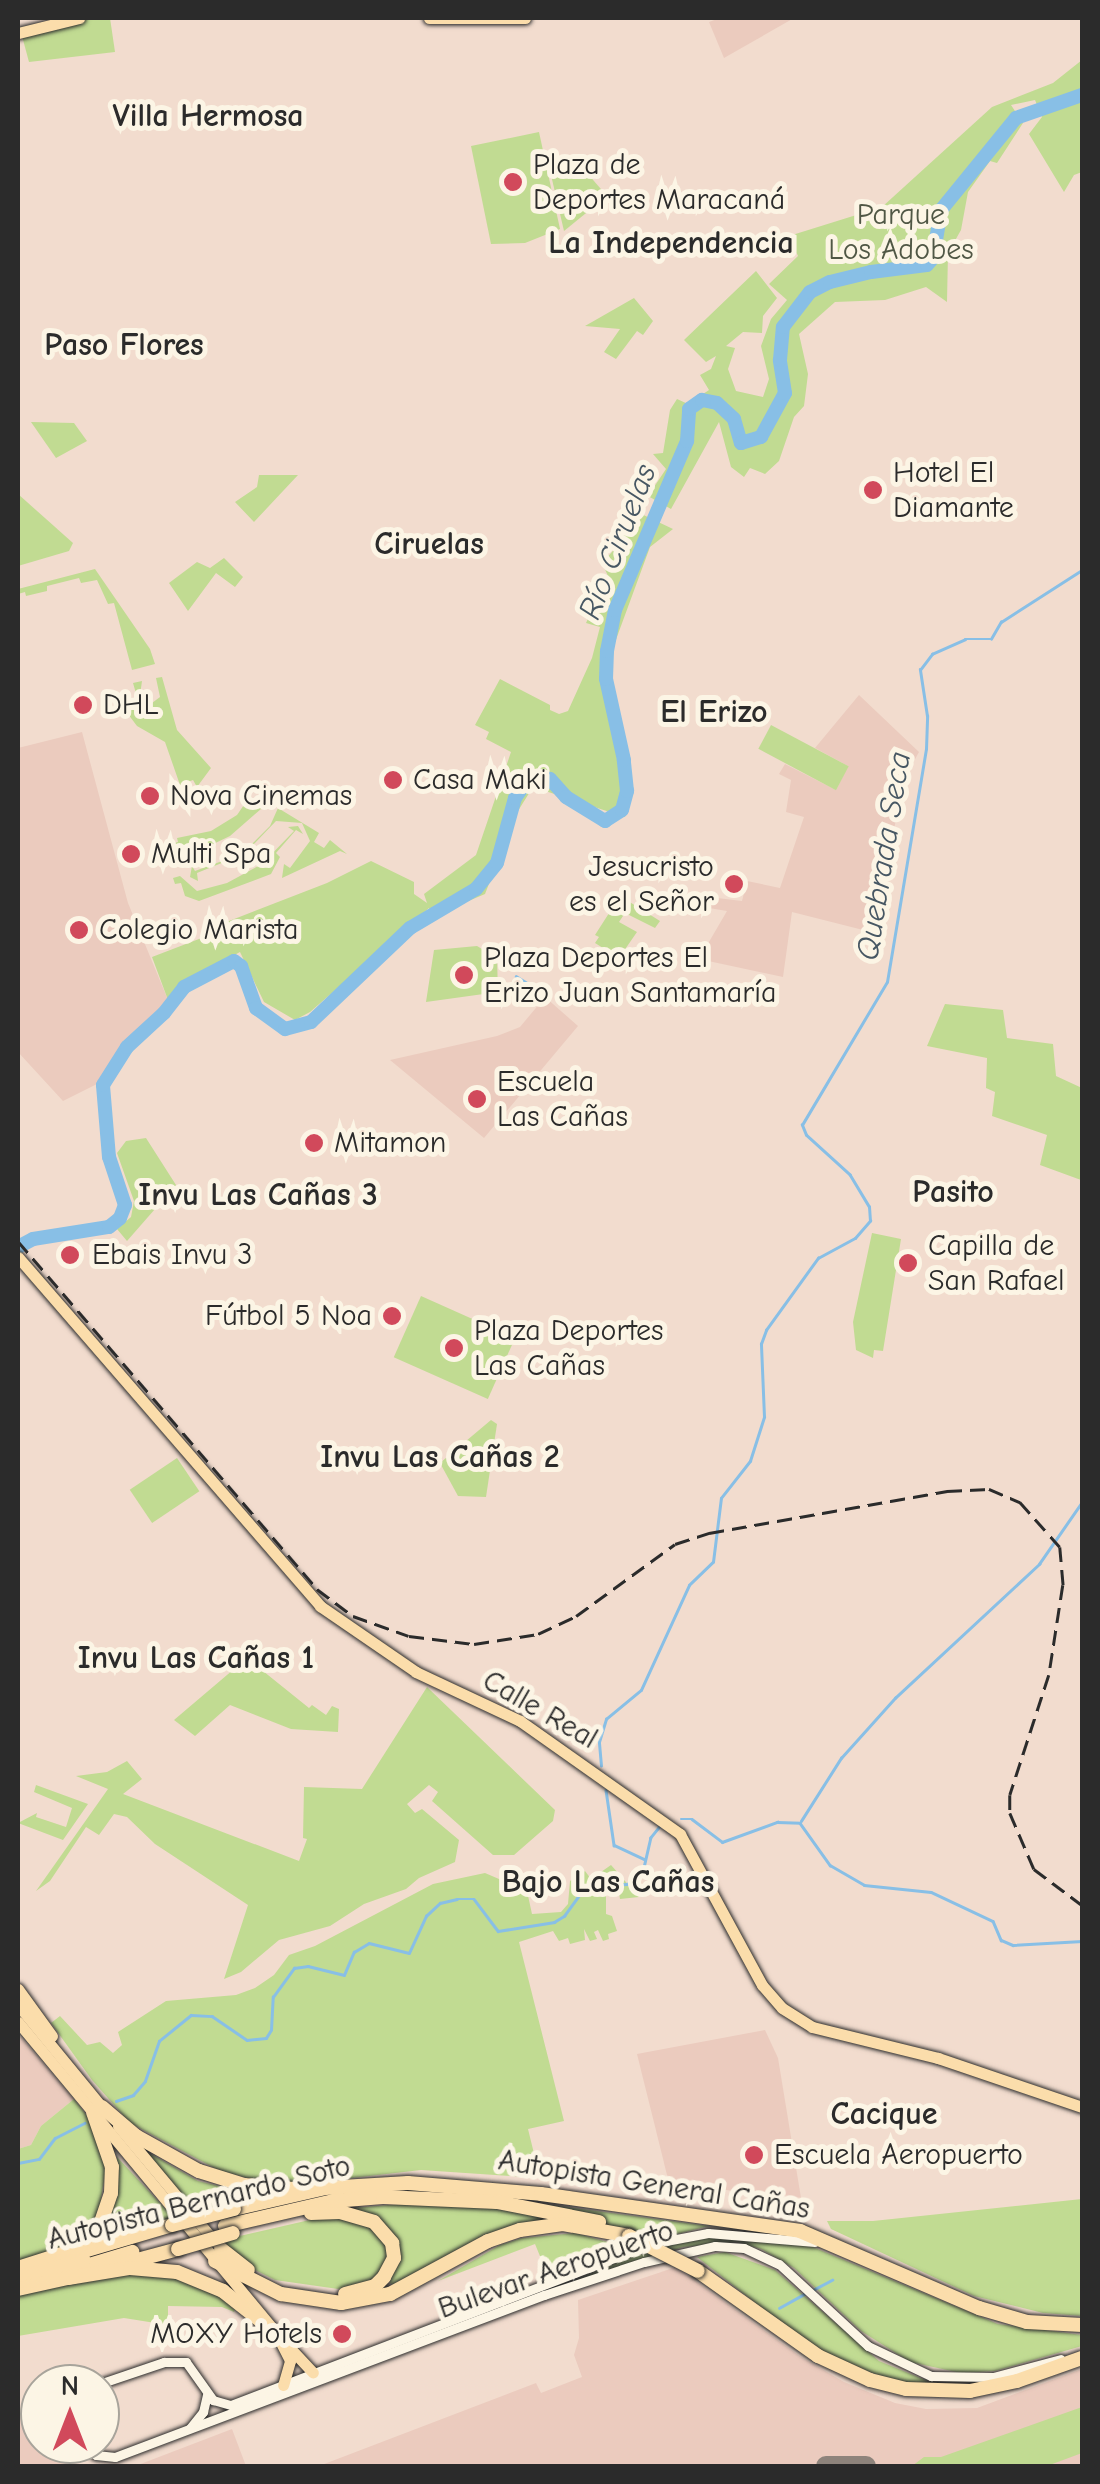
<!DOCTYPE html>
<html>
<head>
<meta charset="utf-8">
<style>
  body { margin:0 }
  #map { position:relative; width:1100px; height:2484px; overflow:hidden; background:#f2dcce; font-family:"Comic Neue",sans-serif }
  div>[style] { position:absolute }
  .built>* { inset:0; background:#ebcbbe }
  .green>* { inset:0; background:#c1db92; transform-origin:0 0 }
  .stream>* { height:2.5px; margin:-1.25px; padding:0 1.25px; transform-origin:1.25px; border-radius:1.25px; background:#88bfe6 }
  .river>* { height:14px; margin:-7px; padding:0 7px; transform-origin:7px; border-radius:7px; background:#88bfe6 }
  .taxiway>* { height:20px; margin:-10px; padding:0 10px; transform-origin:10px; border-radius:10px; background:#8e847c }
  .roads { filter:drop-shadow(0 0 2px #2b2b2b) drop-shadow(0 0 2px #2b2b2b) }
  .minor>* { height:9px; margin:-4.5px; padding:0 4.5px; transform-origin:4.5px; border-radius:4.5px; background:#fcf5e5 }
  .major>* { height:11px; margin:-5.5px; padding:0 5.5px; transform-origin:5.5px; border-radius:5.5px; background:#fbddab }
  .highway>* { height:14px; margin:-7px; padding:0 7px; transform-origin:7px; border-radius:7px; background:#fbddab }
  .rail>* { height:2.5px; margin-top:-1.25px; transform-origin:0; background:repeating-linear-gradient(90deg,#2b2b2b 0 15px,transparent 0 23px) }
  .bridges { filter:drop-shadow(0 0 2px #2b2b2b) drop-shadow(0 0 2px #2b2b2b) }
  .highway-bridge>* { height:14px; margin:-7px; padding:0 7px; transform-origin:7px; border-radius:7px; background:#fbddab }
  .dots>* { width:28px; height:28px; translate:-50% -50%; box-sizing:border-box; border:5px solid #fcf5e5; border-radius:50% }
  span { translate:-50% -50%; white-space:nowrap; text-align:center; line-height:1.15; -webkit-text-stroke:10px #fcf5e5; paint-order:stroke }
  .poi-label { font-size:30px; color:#2b2b2b }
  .left { translate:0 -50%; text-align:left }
  .right { translate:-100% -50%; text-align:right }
  .park-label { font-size:30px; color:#505745 }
  .street-label { font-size:30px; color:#2b2b2b }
  .neighbourhood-label { font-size:32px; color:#2b2b2b; font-weight:700 }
  .water-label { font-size:32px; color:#475763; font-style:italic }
  .frame { position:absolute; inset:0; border:20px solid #2b2b2b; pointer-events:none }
  .north { position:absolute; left:20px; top:2364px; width:100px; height:100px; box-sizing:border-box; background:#fcf5e5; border:2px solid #a8a49b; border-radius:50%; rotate:0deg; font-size:28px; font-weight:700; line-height:40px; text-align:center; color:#2b2b2b }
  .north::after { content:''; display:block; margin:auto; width:35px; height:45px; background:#d1495b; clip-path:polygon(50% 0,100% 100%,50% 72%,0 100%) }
</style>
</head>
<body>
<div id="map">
  <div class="built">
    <i style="clip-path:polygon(720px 18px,794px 18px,724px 58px,709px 22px)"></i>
    <i style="clip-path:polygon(859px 695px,919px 752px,903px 781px,875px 933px,792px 912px,783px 977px,699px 959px,727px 911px,679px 903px,684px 894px,742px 901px,747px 881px,780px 888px,804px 817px,786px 812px,791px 780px,779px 774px,785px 764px,836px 790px,848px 766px,815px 748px)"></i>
    <i style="clip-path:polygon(82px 732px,128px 903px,168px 1000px,129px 1037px,97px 1084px,63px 1101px,18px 1052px,18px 748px)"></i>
    <i style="clip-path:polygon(545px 997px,578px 1026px,484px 1138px,390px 1060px,497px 1036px,520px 1027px)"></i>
    <i style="clip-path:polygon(765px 2030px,778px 2058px,802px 2204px,668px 2179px,637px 2054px)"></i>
    <i style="clip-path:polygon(18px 2034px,74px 2099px,41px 2126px,31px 2145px,18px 2149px)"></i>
    <i style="clip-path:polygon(676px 2267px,801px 2357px,844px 2382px,895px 2403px,926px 2409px,977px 2408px,1082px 2369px,1082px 2466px,319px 2466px,536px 2383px,541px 2393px,582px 2377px,574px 2355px,579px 2338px,578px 2300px)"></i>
    <i style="clip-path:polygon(18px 2406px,30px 2437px,40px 2434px,40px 2444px,51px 2444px,54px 2451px,74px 2444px,81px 2463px,18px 2466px)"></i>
    <i style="clip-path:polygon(232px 2429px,246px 2466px,134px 2466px,138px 2465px)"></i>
  </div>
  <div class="green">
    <i style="clip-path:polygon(92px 18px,110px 18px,115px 52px,29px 62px,22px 36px)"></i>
    <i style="clip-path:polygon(1082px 60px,1082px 172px,1074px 175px,1064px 192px,1029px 134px,1042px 117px,1035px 100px,1011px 105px,1023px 123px,997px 163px,990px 161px,968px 192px,961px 230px,948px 253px,947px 302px,926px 287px,885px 300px,835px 302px,799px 334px,808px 374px,804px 406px,794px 417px,779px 461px,765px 474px,750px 468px,744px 477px,731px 467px,719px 422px,671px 509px,648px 496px,666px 469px,653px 454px,663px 453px,670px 410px,677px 399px,688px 404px,709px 390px,700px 375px,711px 369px,716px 356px,706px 362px,684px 340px,756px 271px,777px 298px,763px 316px,762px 333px,743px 332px,726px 346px,735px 348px,728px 369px,736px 391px,763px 397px,769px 379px,761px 346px,771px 319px,787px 300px,769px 284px,798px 256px,789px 236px,882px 207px,992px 107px,1053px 83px)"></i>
    <i style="clip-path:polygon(539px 132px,560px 229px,525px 243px,491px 244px,471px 146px)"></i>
    <i style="clip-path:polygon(574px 158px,607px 196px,564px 231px,551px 175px)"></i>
    <i style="clip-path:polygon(634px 298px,653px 321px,643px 335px,637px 331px,616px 359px,604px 352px,620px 329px,585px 326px)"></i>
    <i style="clip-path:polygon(31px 422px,74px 423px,87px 441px,56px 458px)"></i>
    <i style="clip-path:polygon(259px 475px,298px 475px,254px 522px,235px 502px,257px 487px)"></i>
    <i style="clip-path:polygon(18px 494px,73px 543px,69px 551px,18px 566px)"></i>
    <i style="clip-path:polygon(635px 511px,673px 529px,650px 547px,614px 645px,611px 680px,631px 780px,625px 817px,533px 787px,516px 814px,485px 894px,433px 916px,429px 908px,310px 1012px,295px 1020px,264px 1002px,240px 952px,180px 984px,168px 1000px,152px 957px,225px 929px,224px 923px,327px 883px,371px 861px,414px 882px,414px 894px,427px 903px,424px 894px,476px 855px,511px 752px,486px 739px,489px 732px,475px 725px,500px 679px,550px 705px,550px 710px,559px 714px,568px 711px,592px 658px,600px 627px,586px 623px,608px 576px,602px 563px,620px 543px)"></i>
    <i style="clip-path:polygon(224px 558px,243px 577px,235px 587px,216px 573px,188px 611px,169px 583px,197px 562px,210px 568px)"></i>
    <i style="clip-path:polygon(95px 569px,150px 649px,155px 664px,132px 670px,114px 603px,108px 604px,97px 580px,81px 583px,79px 578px,47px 586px,47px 591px,26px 596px,25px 592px,18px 594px,18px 589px)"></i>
    <i style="clip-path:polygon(162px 677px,177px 730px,211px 768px,197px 787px,193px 780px,180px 785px,165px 742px,137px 726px,128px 714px,125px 704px,137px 697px,133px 683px,142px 681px,140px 695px,152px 703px,160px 697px,156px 678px)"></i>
    <i style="left:771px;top:725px;width:88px;height:27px;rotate:28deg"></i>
    <i style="clip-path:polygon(246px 802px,259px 806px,261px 809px,230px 836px,207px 847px,162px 857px,163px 846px,178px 842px,177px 838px,211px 831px,237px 815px)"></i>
    <i style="clip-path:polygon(278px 808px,319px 833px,314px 842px,324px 848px,330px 840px,347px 854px,340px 851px,282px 878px,284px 864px,290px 868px,310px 841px,302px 823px,276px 821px,253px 845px,239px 856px,197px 873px,198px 881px,190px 877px,192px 866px,195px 871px,225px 860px,252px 844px,270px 826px)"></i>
    <i style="clip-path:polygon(298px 826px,303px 834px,296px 830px,276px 853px,280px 857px,271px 874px,199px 901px,185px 896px,181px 883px,175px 884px,173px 878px,180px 876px,197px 891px,227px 883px,262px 864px,294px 831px,288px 827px)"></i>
    <i style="clip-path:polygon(620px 896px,660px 921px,655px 928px,625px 913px,619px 922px,637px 932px,619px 958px,595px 943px,599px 937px,595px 935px)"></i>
    <i style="clip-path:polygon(477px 946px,497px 958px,498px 992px,426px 1002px,434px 950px)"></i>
    <i style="clip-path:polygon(945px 1004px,1003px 1010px,1007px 1038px,1053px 1044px,1056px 1076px,1082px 1088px,1081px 1180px,1040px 1165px,1047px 1135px,992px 1116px,995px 1092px,986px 1088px,987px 1058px,927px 1046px)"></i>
    <i style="clip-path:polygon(146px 1138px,176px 1185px,127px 1241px,117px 1229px,131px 1217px,134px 1201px,117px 1153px,126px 1141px)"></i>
    <i style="clip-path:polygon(872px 1233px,901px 1239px,883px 1351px,874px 1350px,873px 1358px,856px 1350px,853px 1322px)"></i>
    <i style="left:421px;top:1296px;width:103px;height:67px;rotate:24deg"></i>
    <i style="clip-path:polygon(491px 1420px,497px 1424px,486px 1497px,458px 1496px,440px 1463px)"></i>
    <i style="left:177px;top:1458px;width:40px;height:57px;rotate:56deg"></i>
    <i style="clip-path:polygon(247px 1658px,309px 1708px,312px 1705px,326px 1715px,332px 1706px,339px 1709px,338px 1732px,291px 1729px,230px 1705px,195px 1736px,174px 1720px)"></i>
    <i style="clip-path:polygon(427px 1687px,555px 1810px,553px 1821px,514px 1855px,493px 1855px,432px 1801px,438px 1792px,429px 1785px,407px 1804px,415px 1813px,422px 1809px,459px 1840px,455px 1862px,419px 1878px,406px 1889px,364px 1904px,330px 1926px,279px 1940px,241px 1972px,224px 1979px,248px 1905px,155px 1844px,127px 1817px,114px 1814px,99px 1835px,86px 1827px,50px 1881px,36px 1891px,108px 1789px,76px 1776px,107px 1772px,127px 1761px,142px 1779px,123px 1794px,299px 1861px,307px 1839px,303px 1838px,304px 1787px,362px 1789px)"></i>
    <i style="clip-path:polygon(36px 1785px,88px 1804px,63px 1840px,18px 1823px,37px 1813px,36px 1817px,66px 1827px,72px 1808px,34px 1792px)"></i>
    <i style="clip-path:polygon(611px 1865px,639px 1897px,620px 1899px,619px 1893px,606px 1894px,606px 1914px,612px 1916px,617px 1931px,608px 1934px,609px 1939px,603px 1941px,598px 1930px,594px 1932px,597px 1939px,590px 1941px,584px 1929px,585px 1940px,570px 1944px,568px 1938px,559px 1941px,553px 1931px,519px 1942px,564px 2121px,528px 2129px,540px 2178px,421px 2170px,309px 2183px,254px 2180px,218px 2170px,130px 2123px,92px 2080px,51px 2023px,60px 2016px,87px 2045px,100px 2042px,113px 2053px,122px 2045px,118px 2032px,166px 2001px,236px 1995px,255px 1988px,274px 1975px,289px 1955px,315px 1946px,433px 1884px,485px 1873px,527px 1891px,532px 1914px,561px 1912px,568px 1904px,570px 1881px,585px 1871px,591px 1879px)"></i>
    <i style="clip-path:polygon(74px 2099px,92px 2122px,107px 2162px,99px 2212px,83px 2235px,67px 2247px,18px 2264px,18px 2149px,31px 2145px,41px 2126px)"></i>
    <i style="clip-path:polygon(146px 2151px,198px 2181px,265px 2197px,198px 2213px)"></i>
    <i style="clip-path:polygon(117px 2157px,175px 2219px,94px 2242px,118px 2177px)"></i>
    <i style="clip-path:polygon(1082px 2199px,1082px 2316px,1043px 2313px,974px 2296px,831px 2229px,827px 2221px,873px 2221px)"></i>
    <i style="clip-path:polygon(413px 2203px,491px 2208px,552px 2219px,394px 2285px,390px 2283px,394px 2235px,381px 2222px,340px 2209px)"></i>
    <i style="clip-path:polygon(544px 2204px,709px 2226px,654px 2240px)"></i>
    <i style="clip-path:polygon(327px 2216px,364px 2223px,382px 2234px,388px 2255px,385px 2268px,368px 2284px,338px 2289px,275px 2280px,251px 2268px,218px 2241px)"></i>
    <i style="clip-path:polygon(575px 2233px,629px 2248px,549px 2278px,535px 2244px,438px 2281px,500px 2245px,522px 2238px)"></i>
    <i style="clip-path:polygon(705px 2236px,808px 2245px,998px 2324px,1082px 2335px,1082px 2346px,995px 2371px,961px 2373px,910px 2362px,861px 2331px,794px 2268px,761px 2249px,737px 2242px,683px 2247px,555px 2288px,657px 2246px)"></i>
    <i style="clip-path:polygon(725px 2252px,775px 2270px,879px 2361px,928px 2381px,967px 2386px,899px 2382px,840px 2362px,805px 2342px,697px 2257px)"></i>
    <i style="clip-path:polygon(169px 2272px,237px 2305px,234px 2312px,222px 2307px,168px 2306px,168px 2325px,124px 2318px,18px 2336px,18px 2293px,82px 2274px)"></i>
    <i style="clip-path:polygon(1082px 2407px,1082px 2453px,1047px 2466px,912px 2466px,924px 2457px,941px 2457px)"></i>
  </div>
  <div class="stream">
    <i style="left:516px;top:976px;width:36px;rotate:32deg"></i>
    <i style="left:601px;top:1766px;width:24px;rotate:-95deg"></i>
    <i style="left:599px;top:1742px;width:24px;rotate:-73deg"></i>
    <i style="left:606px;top:1719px;width:45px;rotate:-39.6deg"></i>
    <i style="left:641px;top:1690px;width:115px;rotate:-65.4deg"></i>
    <i style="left:689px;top:1585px;width:33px;rotate:-44deg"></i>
    <i style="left:713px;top:1562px;width:64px;rotate:-82.9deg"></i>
    <i style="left:721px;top:1498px;width:47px;rotate:-51.9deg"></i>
    <i style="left:750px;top:1461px;width:46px;rotate:-72.3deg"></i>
    <i style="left:764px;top:1417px;width:73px;rotate:-92.4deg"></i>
    <i style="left:761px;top:1344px;width:15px;rotate:-70deg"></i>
    <i style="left:766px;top:1330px;width:89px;rotate:-54.2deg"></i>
    <i style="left:818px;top:1258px;width:42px;rotate:-28.4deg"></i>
    <i style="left:855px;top:1238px;width:23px;rotate:-49deg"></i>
    <i style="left:870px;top:1221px;width:14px;rotate:-94deg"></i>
    <i style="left:869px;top:1207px;width:37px;rotate:-121deg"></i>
    <i style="left:850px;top:1175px;width:59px;rotate:-137.7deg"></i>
    <i style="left:806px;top:1135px;width:11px;rotate:-112deg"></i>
    <i style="left:802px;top:1125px;width:166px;rotate:-59.3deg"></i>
    <i style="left:887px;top:982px;width:236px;rotate:-80.5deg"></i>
    <i style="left:926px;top:749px;width:33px;rotate:-88deg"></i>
    <i style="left:927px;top:716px;width:47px;rotate:-98.7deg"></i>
    <i style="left:920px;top:670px;width:20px;rotate:-53deg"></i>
    <i style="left:932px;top:654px;width:36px;rotate:-24deg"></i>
    <i style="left:965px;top:639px;width:26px"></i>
    <i style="left:991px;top:639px;width:20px;rotate:-60deg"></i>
    <i style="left:1001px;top:622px;width:96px;rotate:-32.7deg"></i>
    <i style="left:606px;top:1790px;width:56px;rotate:81.7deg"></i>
    <i style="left:614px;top:1845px;width:33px;rotate:25deg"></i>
    <i style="left:681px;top:1819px;width:11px"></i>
    <i style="left:692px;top:1819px;width:38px;rotate:37deg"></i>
    <i style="left:722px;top:1842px;width:59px;rotate:-20deg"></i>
    <i style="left:777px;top:1822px;width:23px;rotate:2deg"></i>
    <i style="left:800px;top:1823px;width:52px;rotate:54.5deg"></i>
    <i style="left:830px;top:1865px;width:39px;rotate:30deg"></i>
    <i style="left:864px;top:1885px;width:67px;rotate:6deg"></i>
    <i style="left:931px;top:1892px;width:68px;rotate:25.1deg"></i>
    <i style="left:993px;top:1921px;width:21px;rotate:67deg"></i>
    <i style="left:1001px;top:1940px;width:13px;rotate:23deg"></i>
    <i style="left:1013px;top:1945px;width:69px;rotate:-3.3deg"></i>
    <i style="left:801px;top:1821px;width:75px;rotate:-57.6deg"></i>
    <i style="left:841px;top:1758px;width:81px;rotate:-48deg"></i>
    <i style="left:895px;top:1698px;width:197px;rotate:-42.9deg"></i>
    <i style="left:1039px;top:1564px;width:75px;rotate:-55.3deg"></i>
    <i style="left:116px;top:2101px;width:18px;rotate:-19deg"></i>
    <i style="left:133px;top:2095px;width:18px;rotate:-49deg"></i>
    <i style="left:145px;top:2081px;width:42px;rotate:-70.7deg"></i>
    <i style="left:159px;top:2041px;width:41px;rotate:-39.1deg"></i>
    <i style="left:191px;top:2015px;width:21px;rotate:3deg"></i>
    <i style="left:212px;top:2016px;width:42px;rotate:34.4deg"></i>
    <i style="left:247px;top:2040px;width:19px;rotate:-6deg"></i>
    <i style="left:266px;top:2038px;width:9px;rotate:-58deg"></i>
    <i style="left:271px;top:2030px;width:33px;rotate:-87deg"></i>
    <i style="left:273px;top:1997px;width:36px;rotate:-54deg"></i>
    <i style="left:294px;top:1968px;width:14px;rotate:-8deg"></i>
    <i style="left:308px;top:1966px;width:37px;rotate:14deg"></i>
    <i style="left:344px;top:1975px;width:25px;rotate:-67deg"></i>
    <i style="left:354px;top:1952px;width:17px;rotate:-31deg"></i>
    <i style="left:369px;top:1943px;width:41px;rotate:14deg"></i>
    <i style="left:409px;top:1953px;width:41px;rotate:-65.3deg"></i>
    <i style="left:426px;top:1916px;width:19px;rotate:-43deg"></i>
    <i style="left:440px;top:1903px;width:17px;rotate:-13deg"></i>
    <i style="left:457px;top:1899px;width:17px"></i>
    <i style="left:474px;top:1899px;width:40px;rotate:53deg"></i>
    <i style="left:498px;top:1931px;width:57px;rotate:-9.1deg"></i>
    <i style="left:554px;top:1922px;width:12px;rotate:-31deg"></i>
    <i style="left:564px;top:1916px;width:37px;rotate:-54deg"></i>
    <i style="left:586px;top:1886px;width:41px;rotate:-2.8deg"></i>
    <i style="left:627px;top:1884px;width:18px;rotate:-34deg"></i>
    <i style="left:642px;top:1874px;width:37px;rotate:-77deg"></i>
    <i style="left:650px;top:1838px;width:14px;rotate:-51deg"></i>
    <i style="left:18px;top:2163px;width:21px;rotate:-11deg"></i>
    <i style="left:39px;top:2159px;width:26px;rotate:-53deg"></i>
    <i style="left:55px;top:2138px;width:33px;rotate:-27deg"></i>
    <i style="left:811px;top:2291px;width:24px;rotate:-28deg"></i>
    <i style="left:779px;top:2308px;width:29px;rotate:-29deg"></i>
  </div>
  <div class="river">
    <i style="left:18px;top:1247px;width:17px;rotate:-28deg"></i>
    <i style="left:33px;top:1239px;width:77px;rotate:-9deg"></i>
    <i style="left:109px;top:1227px;width:14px;rotate:-39deg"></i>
    <i style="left:120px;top:1218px;width:14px;rotate:-69deg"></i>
    <i style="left:125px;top:1205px;width:51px;rotate:-108.4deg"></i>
    <i style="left:109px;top:1157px;width:72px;rotate:-94.8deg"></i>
    <i style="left:103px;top:1085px;width:45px;rotate:-57.7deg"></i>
    <i style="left:127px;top:1047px;width:50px;rotate:-42.6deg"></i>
    <i style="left:164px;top:1013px;width:33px;rotate:-52deg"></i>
    <i style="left:184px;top:987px;width:56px;rotate:-27.5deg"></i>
    <i style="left:234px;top:961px;width:9px;rotate:36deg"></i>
    <i style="left:241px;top:966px;width:45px;rotate:70.3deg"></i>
    <i style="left:256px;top:1008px;width:36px;rotate:36deg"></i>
    <i style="left:285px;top:1029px;width:27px;rotate:-15deg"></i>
    <i style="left:311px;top:1022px;width:137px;rotate:-43.5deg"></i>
    <i style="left:410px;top:928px;width:77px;rotate:-30.6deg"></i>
    <i style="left:476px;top:889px;width:33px;rotate:-51deg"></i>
    <i style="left:497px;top:863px;width:67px;rotate:-74.5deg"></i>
    <i style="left:515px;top:798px;width:21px;rotate:-55deg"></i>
    <i style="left:527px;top:781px;width:10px;rotate:-29deg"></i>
    <i style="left:536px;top:776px;width:14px;rotate:12deg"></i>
    <i style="left:550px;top:779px;width:24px;rotate:48deg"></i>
    <i style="left:566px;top:797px;width:46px;rotate:31.6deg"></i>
    <i style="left:605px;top:821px;width:20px;rotate:-33deg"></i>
    <i style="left:622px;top:810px;width:20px;rotate:-75deg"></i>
    <i style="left:627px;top:791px;width:31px;rotate:-96deg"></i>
    <i style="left:624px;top:760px;width:83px;rotate:-102.5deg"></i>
    <i style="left:606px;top:679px;width:28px;rotate:-88deg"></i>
    <i style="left:607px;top:651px;width:42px;rotate:-79deg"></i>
    <i style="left:615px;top:610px;width:184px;rotate:-66.9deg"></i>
    <i style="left:687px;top:441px;width:32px;rotate:-86deg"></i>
    <i style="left:689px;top:409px;width:16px;rotate:-35deg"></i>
    <i style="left:702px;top:400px;width:15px;rotate:11deg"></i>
    <i style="left:717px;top:403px;width:23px;rotate:43deg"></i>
    <i style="left:734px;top:419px;width:25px;rotate:74deg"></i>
    <i style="left:741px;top:443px;width:21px;rotate:-17deg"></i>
    <i style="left:761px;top:437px;width:50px;rotate:-61.4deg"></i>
    <i style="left:785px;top:393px;width:33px;rotate:-99deg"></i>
    <i style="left:780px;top:360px;width:33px;rotate:-85deg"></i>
    <i style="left:783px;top:327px;width:44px;rotate:-52.4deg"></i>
    <i style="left:810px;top:292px;width:22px;rotate:-27deg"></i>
    <i style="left:830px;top:282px;width:42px;rotate:-13.7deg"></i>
    <i style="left:871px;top:272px;width:56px;rotate:-7.1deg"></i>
    <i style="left:927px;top:265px;width:9px;rotate:-49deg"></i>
    <i style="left:933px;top:258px;width:49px;rotate:-80.5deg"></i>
    <i style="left:941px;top:210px;width:119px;rotate:-50.8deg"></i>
    <i style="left:1016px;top:118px;width:70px;rotate:-19.2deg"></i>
  </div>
  <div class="taxiway">
    <i style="left:826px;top:2466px;width:40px"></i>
  </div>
  <div class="roads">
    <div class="minor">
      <i style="left:99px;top:2384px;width:69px;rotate:-18.7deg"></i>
      <i style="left:164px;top:2362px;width:22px"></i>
      <i style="left:186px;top:2362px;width:47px;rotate:54.6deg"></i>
      <i style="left:213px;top:2400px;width:19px;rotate:16deg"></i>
      <i style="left:231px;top:2405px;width:449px;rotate:-21deg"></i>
      <i style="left:650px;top:2244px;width:59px;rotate:-10.7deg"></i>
      <i style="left:708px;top:2233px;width:107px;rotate:4.8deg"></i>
      <i style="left:190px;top:2428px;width:21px;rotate:-51deg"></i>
      <i style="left:203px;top:2412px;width:18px;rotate:-77deg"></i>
      <i style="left:84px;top:2444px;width:16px;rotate:43deg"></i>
      <i style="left:96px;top:2455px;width:19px;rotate:6deg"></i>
      <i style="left:115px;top:2457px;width:459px;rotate:-20.7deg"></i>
      <i style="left:544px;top:2295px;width:105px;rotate:-18.3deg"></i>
      <i style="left:644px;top:2262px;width:73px;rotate:-12.7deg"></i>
      <i style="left:715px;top:2246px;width:29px;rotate:4deg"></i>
      <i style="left:744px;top:2248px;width:38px;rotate:25deg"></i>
      <i style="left:779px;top:2264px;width:121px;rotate:42.7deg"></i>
      <i style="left:868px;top:2346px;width:70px;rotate:25.5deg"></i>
      <i style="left:931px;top:2376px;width:62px;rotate:0.9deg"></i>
      <i style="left:993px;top:2377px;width:70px;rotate:-14.8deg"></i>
    </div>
    <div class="major">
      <i style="left:429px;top:18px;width:96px"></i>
      <i style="left:18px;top:33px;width:63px;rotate:-13.8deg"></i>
      <i style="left:18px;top:1257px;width:462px;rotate:49.1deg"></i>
      <i style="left:320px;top:1606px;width:116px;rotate:34.5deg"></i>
      <i style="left:416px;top:1672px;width:115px;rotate:25.2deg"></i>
      <i style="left:520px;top:1721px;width:196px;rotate:35.2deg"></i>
      <i style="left:680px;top:1834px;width:172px;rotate:61.5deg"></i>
      <i style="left:762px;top:1985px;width:30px;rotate:49deg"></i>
      <i style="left:782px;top:2008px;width:36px;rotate:32deg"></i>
      <i style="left:812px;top:2027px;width:130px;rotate:13.8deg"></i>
      <i style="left:938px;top:2058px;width:152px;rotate:18.8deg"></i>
      <i style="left:18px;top:1989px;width:58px;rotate:54.1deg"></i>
      <i style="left:18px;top:2005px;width:139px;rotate:50.6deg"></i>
      <i style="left:18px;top:2022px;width:404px;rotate:50.3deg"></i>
      <i style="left:276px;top:2333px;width:31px;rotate:63deg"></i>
      <i style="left:290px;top:2361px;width:25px;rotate:106deg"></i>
      <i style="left:118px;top:2126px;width:151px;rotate:50.1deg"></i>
      <i style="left:289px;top:2347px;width:35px;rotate:47deg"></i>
    </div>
    <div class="highway">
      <i style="left:102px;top:2107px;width:45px;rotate:40.5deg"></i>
      <i style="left:136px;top:2136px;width:72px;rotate:29.1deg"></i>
      <i style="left:199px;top:2171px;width:47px;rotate:17.3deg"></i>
      <i style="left:244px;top:2185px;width:50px;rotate:4.6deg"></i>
      <i style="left:234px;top:2209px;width:93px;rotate:-13deg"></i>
      <i style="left:325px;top:2188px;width:83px;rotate:-3.4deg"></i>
      <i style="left:408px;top:2183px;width:133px;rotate:4.7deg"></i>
      <i style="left:541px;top:2194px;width:262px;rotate:8.1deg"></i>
      <i style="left:800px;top:2231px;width:195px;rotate:23.3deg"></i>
      <i style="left:979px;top:2308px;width:50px;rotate:16.3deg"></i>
      <i style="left:1027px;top:2322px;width:55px;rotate:3.1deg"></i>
      <i style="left:311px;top:2213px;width:29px;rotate:-2deg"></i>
      <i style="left:340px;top:2212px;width:35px;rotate:16deg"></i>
      <i style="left:374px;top:2222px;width:28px;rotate:49deg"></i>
      <i style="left:392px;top:2243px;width:15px;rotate:82deg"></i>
      <i style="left:394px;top:2258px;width:21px;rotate:118deg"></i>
      <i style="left:384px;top:2277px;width:13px;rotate:135deg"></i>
      <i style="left:375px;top:2286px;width:31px;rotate:165deg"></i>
      <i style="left:225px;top:2226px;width:111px;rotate:-13deg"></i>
      <i style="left:333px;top:2201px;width:50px;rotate:-4.6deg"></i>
      <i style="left:383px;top:2197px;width:114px;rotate:2.5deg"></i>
      <i style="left:497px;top:2202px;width:104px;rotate:11.1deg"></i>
      <i style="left:221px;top:2249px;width:34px;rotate:38deg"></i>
      <i style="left:77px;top:2253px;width:99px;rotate:-16.4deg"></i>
      <i style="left:215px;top:2261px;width:74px;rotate:26.6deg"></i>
      <i style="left:281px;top:2294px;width:61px;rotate:8.5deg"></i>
      <i style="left:341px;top:2303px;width:50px;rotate:-10.4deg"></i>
      <i style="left:390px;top:2294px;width:111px;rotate:-28.4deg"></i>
      <i style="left:488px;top:2241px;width:34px;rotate:-19deg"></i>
      <i style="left:520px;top:2230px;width:43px;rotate:-7.9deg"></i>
      <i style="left:563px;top:2224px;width:67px;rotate:10.3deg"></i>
      <i style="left:126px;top:2263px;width:54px;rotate:-15.1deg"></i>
      <i style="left:18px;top:2268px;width:56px;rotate:-17.8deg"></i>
      <i style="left:71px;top:2251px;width:23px;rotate:-31deg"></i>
      <i style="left:91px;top:2239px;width:17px;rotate:-57deg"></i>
      <i style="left:100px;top:2225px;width:34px;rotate:-71deg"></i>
      <i style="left:111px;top:2193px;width:26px;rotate:-88deg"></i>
      <i style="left:112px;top:2167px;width:58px;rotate:-109.1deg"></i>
      <i style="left:76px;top:2269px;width:59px;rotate:-16.9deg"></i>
      <i style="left:698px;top:2271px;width:147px;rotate:35.3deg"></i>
      <i style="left:818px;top:2356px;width:57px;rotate:24.8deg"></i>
      <i style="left:870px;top:2380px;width:37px;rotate:14deg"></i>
      <i style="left:906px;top:2389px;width:64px;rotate:1.8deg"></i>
      <i style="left:970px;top:2391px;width:48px;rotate:-12deg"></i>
      <i style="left:1017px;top:2381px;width:69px;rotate:-19.5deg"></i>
      <i style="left:18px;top:2278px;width:68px;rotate:-15.3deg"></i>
      <i style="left:68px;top:2278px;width:63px;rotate:-9.2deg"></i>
      <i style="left:130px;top:2268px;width:47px;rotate:4.9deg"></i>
      <i style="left:177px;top:2272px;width:50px;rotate:22.4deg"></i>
      <i style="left:223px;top:2291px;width:68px;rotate:38.4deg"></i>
      <i style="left:18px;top:2289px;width:59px;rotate:-12.6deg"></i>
    </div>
  </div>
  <div class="rail">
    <i style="left:18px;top:1241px;width:459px;rotate:49.3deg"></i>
    <i style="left:317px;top:1589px;width:45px;rotate:36.9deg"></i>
    <i style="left:353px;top:1616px;width:59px;rotate:19.7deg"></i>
    <i style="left:409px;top:1636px;width:65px;rotate:7deg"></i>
    <i style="left:474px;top:1644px;width:65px;rotate:-8.9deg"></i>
    <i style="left:538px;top:1634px;width:42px;rotate:-25.3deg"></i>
    <i style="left:576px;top:1616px;width:122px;rotate:-36deg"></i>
    <i style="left:675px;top:1544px;width:36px;rotate:-18deg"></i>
    <i style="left:709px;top:1533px;width:242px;rotate:-10deg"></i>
    <i style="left:947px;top:1491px;width:42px;rotate:-2.7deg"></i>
    <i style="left:989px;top:1489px;width:34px;rotate:23deg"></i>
    <i style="left:1020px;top:1502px;width:60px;rotate:48.4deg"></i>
    <i style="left:1060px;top:1547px;width:38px;rotate:85deg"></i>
    <i style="left:1063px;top:1585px;width:91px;rotate:98.8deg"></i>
    <i style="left:1049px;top:1675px;width:126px;rotate:108deg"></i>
    <i style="left:1010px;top:1795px;width:18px;rotate:90deg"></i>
    <i style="left:1010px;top:1813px;width:61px;rotate:66.8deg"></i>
    <i style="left:1034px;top:1869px;width:60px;rotate:36.9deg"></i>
  </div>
  <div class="bridges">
    <div class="highway-bridge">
      <i style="left:172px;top:2225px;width:64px;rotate:-14.5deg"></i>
      <i style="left:629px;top:2236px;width:77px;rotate:26.9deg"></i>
      <i style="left:178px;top:2249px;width:57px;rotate:-16.2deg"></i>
    </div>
  </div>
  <div class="dots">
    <i style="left:513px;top:182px;background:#d1495b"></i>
    <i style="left:873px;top:490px;background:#d1495b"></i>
    <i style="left:83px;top:705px;background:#d1495b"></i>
    <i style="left:393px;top:780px;background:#d1495b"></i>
    <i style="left:150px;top:796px;background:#d1495b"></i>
    <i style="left:131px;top:854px;background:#d1495b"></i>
    <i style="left:734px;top:884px;background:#d1495b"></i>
    <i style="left:79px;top:930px;background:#d1495b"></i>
    <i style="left:464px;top:975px;background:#d1495b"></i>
    <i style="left:477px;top:1099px;background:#d1495b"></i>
    <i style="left:314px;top:1143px;background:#d1495b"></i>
    <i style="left:70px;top:1255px;background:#d1495b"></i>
    <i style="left:908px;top:1263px;background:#d1495b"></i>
    <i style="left:392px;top:1316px;background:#d1495b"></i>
    <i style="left:454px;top:1348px;background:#d1495b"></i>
    <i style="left:754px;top:2155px;background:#d1495b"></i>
    <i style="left:342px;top:2334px;background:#d1495b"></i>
  </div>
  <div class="poi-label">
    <span class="left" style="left:533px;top:182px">Plaza de<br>Deportes Maracaná</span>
    <span class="left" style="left:893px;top:490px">Hotel El<br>Diamante</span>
    <span class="left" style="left:103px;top:705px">DHL</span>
    <span class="left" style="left:413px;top:780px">Casa Maki</span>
    <span class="left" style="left:170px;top:796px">Nova Cinemas</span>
    <span class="left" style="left:151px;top:854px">Multi Spa</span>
    <span class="right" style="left:714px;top:884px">Jesucristo<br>es el Señor</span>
    <span class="left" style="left:99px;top:930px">Colegio Marista</span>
    <span class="left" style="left:484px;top:975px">Plaza Deportes El<br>Erizo Juan Santamaría</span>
    <span class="left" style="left:497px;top:1099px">Escuela<br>Las Cañas</span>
    <span class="left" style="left:334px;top:1143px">Mitamon</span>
    <span class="left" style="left:928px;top:1263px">Capilla de<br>San Rafael</span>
    <span class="left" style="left:92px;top:1255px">Ebais Invu 3</span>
    <span class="right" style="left:372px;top:1316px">Fútbol 5 Noa</span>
    <span class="left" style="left:474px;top:1348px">Plaza Deportes<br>Las Cañas</span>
    <span class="left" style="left:774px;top:2155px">Escuela Aeropuerto</span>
    <span class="right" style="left:322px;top:2334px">MOXY Hotels</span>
  </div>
  <div class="park-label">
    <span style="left:901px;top:232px">Parque<br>Los Adobes</span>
  </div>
  <div class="street-label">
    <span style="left:540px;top:1710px;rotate:30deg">Calle Real</span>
    <span style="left:654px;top:2185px;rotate:9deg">Autopista General Cañas</span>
    <span style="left:199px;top:2203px;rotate:-14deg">Autopista Bernardo Soto</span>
    <span style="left:556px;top:2270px;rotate:-19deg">Bulevar Aeropuerto</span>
  </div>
  <div class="neighbourhood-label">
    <span style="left:208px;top:116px">Villa Hermosa</span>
    <span style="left:671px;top:243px">La Independencia</span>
    <span style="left:124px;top:345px">Paso Flores</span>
    <span style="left:429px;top:544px">Ciruelas</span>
    <span style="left:714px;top:712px">El Erizo</span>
    <span style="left:953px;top:1192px">Pasito</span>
    <span style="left:258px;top:1195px">Invu Las Cañas 3</span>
    <span style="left:440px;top:1457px">Invu Las Cañas 2</span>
    <span style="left:196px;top:1658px">Invu Las Cañas 1</span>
    <span style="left:608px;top:1882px">Bajo Las Cañas</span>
    <span style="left:884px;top:2114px">Cacique</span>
  </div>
  <div class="water-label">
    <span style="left:618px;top:542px;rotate:-69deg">Río Ciruelas</span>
    <span style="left:884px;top:856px;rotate:-81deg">Quebrada Seca</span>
  </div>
  <div class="frame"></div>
  <div class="north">N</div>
</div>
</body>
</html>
